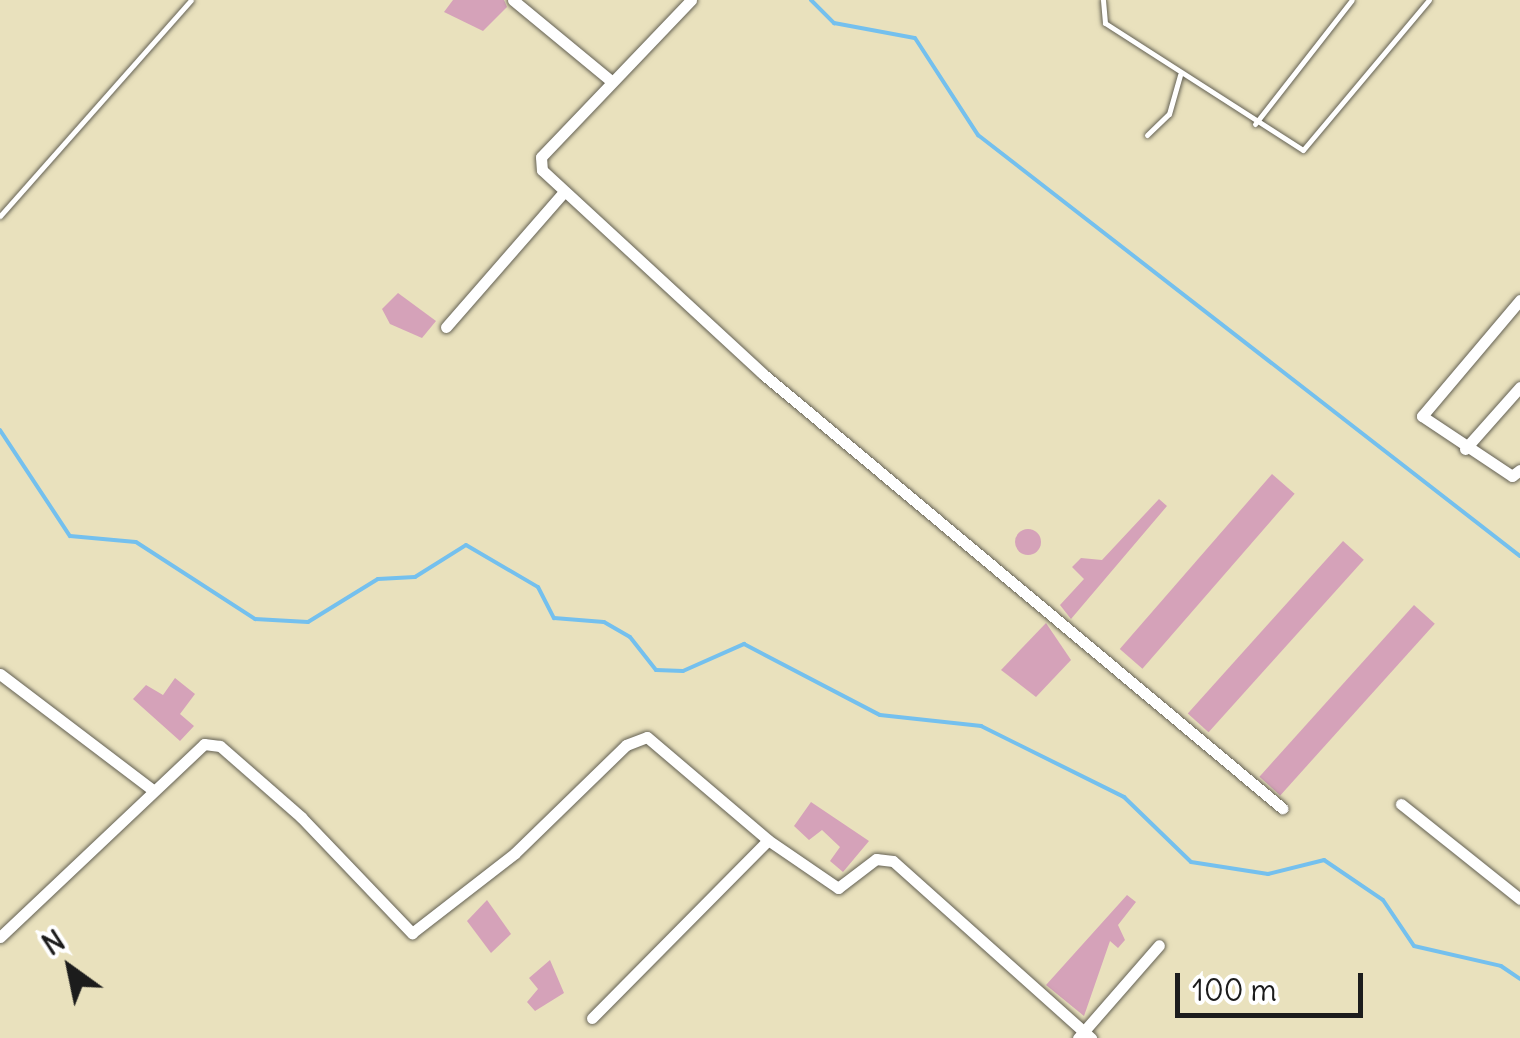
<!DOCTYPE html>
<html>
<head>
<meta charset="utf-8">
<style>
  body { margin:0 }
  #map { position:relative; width:1520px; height:1038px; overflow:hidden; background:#e9e1bd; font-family:Delius,sans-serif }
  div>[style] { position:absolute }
  .stream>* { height:4px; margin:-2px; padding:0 2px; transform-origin:2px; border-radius:2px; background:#74c0ee }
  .building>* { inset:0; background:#d5a2b9; transform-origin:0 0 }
  .round { border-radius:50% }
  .roads { filter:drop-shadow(0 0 2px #646154) drop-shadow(0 0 2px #646154) }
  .lane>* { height:5px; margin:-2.5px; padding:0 2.5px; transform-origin:2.5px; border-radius:2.5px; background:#fff }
  .street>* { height:11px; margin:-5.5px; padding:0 5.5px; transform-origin:5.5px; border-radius:5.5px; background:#fff }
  span { translate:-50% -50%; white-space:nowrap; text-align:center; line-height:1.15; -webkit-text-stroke:8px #fff; paint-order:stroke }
  .north { position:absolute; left:20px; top:918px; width:100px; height:100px; -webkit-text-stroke:8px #fff; paint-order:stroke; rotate:327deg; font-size:28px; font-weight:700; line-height:40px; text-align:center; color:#1c1c1c }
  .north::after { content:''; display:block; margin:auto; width:35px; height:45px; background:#1c1c1c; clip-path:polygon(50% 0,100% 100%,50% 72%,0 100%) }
  .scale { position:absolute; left:1175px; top:973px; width:188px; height:45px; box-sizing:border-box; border:5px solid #1c1c1c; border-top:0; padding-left:12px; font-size:30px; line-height:35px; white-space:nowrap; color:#1c1c1c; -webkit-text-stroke:8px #fff; paint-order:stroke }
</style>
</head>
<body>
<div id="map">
  <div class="stream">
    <i style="left:811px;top:0;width:33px;rotate:45deg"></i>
    <i style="left:834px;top:23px;width:82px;rotate:10.5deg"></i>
    <i style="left:915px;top:38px;width:116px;rotate:57deg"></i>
    <i style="left:978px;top:135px;width:686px;rotate:37.84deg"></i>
    <i style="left:0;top:430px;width:127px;rotate:56.6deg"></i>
    <i style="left:70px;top:536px;width:66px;rotate:5.2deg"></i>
    <i style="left:136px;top:542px;width:142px;rotate:32.9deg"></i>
    <i style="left:255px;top:619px;width:53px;rotate:3.2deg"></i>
    <i style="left:308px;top:622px;width:82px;rotate:-31.6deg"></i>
    <i style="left:378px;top:579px;width:37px;rotate:-3deg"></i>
    <i style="left:415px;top:577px;width:60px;rotate:-32.1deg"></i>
    <i style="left:466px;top:545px;width:83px;rotate:30.3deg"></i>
    <i style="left:538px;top:587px;width:35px;rotate:63deg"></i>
    <i style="left:554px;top:618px;width:50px;rotate:4.6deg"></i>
    <i style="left:604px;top:622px;width:30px;rotate:30deg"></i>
    <i style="left:630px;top:637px;width:42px;rotate:51.8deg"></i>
    <i style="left:656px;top:670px;width:27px;rotate:2deg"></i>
    <i style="left:683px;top:671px;width:67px;rotate:-23.9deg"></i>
    <i style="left:744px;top:644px;width:153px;rotate:27.6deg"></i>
    <i style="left:880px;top:715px;width:102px;rotate:6.2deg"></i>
    <i style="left:981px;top:726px;width:160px;rotate:26.4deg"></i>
    <i style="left:1124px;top:797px;width:93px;rotate:44.1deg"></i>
    <i style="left:1191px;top:862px;width:78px;rotate:8.9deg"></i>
    <i style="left:1268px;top:874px;width:58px;rotate:-14deg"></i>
    <i style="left:1324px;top:860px;width:71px;rotate:34.1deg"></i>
    <i style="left:1383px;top:900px;width:55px;rotate:56deg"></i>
    <i style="left:1414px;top:946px;width:89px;rotate:12.9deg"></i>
    <i style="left:1501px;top:966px;width:23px;rotate:34deg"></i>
  </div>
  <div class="building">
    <i style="clip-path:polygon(453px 0,504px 0,507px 7px,483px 31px,444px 12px)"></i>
    <i style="clip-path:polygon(398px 293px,436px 321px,422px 338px,390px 324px,382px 309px)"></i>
    <i style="left:1272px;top:474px;width:30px;height:232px;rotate:41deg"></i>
    <i style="clip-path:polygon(1159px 499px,1167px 506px,1071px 619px,1060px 605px,1084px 579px,1072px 567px,1081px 558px,1102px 560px)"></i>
    <i class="round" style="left:1015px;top:529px;width:26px;height:26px"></i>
    <i style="left:1343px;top:541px;width:28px;height:232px;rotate:42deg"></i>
    <i style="left:1414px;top:605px;width:28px;height:231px;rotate:42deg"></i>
    <i style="clip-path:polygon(1046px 623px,1071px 660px,1036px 697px,1001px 670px)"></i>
    <i style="clip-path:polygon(175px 678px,195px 694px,180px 714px,194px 726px,180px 741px,133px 699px,146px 685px,163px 695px)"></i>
    <i style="clip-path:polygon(811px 802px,869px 841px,843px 872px,830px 861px,840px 847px,822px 830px,809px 840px,794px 826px)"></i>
    <i style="clip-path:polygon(1127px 895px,1136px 902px,1118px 925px,1125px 940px,1118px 948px,1110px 941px,1084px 1016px,1046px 985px)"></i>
    <i style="clip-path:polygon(487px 900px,511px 934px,491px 953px,467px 921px)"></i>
    <i style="clip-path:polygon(550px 960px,564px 993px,535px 1011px,527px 1002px,538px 989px,529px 978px)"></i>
  </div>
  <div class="roads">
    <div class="lane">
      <i style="left:1103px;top:0;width:23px;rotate:85deg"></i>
      <i style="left:1105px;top:23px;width:235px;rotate:32.7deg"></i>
      <i style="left:1303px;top:150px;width:196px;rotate:-50deg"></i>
      <i style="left:1255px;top:124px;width:157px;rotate:-52deg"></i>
      <i style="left:1147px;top:135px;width:30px;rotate:-44deg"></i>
      <i style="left:1169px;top:114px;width:41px;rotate:-74.2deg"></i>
      <i style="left:0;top:216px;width:288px;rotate:-48.5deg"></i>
    </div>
    <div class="street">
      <i style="left:513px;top:0;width:126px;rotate:39.5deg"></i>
      <i style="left:691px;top:0;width:217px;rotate:133.7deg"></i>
      <i style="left:541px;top:157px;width:13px;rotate:86deg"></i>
      <i style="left:542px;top:170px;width:301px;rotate:42.7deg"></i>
      <i style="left:763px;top:374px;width:677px;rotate:39.9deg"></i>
      <i style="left:1520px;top:300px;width:152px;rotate:130.2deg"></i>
      <i style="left:1422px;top:416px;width:108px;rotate:33.7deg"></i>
      <i style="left:1512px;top:476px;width:10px;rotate:-37deg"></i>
      <i style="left:446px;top:327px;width:176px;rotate:-48.9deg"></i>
      <i style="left:1465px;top:449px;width:83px;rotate:-48.4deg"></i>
      <i style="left:0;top:674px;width:192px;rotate:37.2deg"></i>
      <i style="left:1401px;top:804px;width:152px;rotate:38.6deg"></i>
      <i style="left:0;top:937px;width:281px;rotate:-43.4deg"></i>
      <i style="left:204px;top:744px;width:16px;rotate:7deg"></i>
      <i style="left:220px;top:746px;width:108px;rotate:41.2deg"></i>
      <i style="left:301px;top:817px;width:161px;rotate:46.3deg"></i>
      <i style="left:412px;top:933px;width:130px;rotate:-37.8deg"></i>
      <i style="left:515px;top:853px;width:155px;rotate:-44.2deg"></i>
      <i style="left:626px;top:745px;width:22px;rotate:-21deg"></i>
      <i style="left:647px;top:737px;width:159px;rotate:40.4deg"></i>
      <i style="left:592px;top:1018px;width:250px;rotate:-45.3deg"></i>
      <i style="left:768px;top:840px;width:85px;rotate:34.4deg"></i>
      <i style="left:838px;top:888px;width:48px;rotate:-37.3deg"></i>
      <i style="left:876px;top:859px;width:17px;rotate:7deg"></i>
      <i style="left:893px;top:861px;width:266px;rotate:41.8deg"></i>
      <i style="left:1078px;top:1038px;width:123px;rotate:-48.9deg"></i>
    </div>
  </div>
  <div class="north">N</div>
  <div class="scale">100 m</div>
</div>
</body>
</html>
